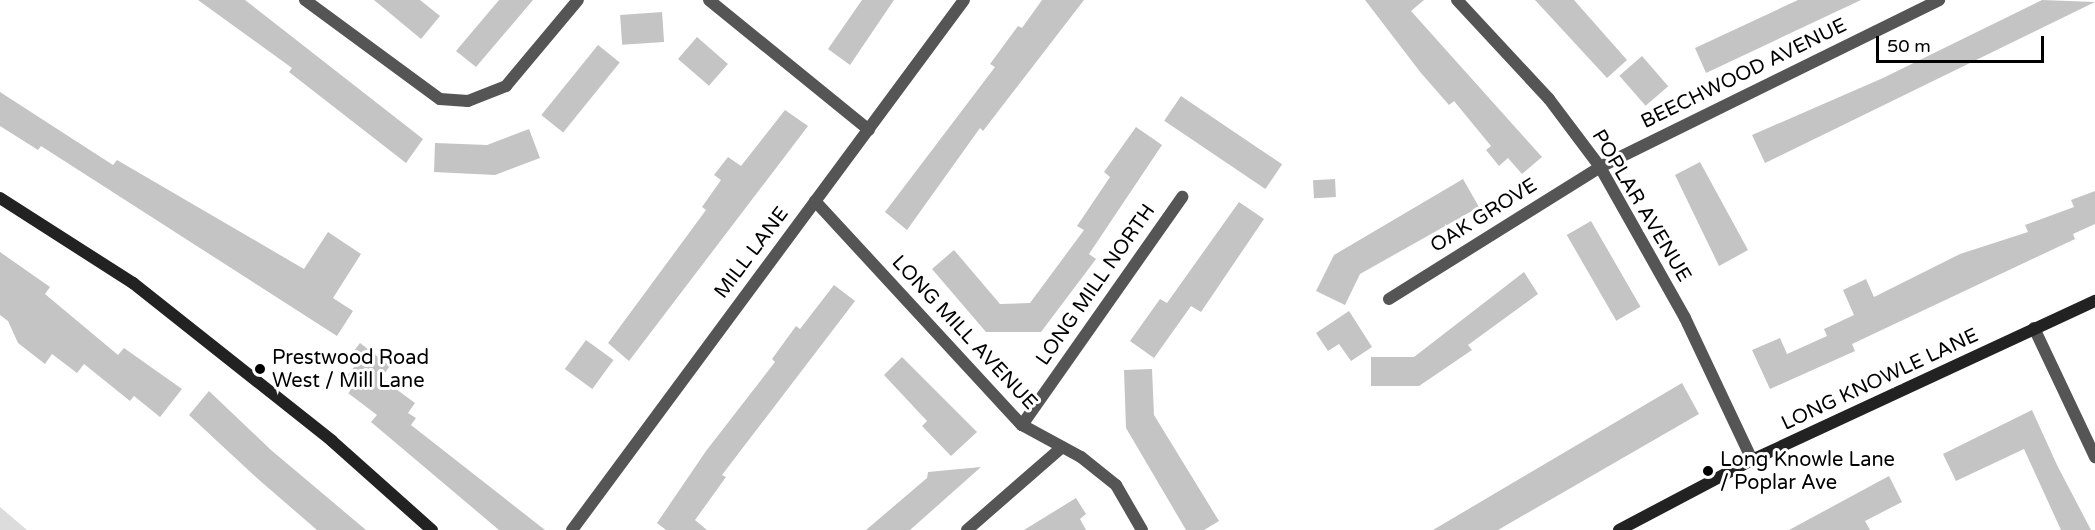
<!DOCTYPE html>
<html>
<head>
<meta charset="utf-8">
<style>
  body { margin:0 }
  #map { position:relative; width:2095px; height:530px; overflow:hidden; background:#fff; font-family:"Varela Round",sans-serif }
  div>[style] { position:absolute }
  .green>* { inset:0; background:#dcdcdc }
  .building>* { inset:0; background:#c4c4c4; transform-origin:0 0 }
  .street>* { height:12px; margin:-6px; padding:0 6px; transform-origin:6px; border-radius:6px; background:#555 }
  .secondary>* { height:12px; margin:-6px; padding:0 6px; transform-origin:6px; border-radius:6px; background:#222 }
  .dots>* { width:16px; height:16px; translate:-50% -50%; box-sizing:border-box; border:3px solid #fff; border-radius:50% }
  span { translate:-50% -50%; white-space:nowrap; text-align:center; line-height:1.15; -webkit-text-stroke:6px #fff; paint-order:stroke }
  .street-label { font-size:20px; color:#000 }
  .poi-label { font-size:20px; color:#000 }
  .left { translate:0 -50%; text-align:left }
  .scale { position:absolute; left:1876px; top:36px; width:168px; height:27px; box-sizing:border-box; border:3px solid #000; border-top:0; padding-left:8px; font-size:18px; line-height:21px; white-space:nowrap; color:#000; -webkit-text-stroke:4px #fff; paint-order:stroke }
</style>
</head>
<body>
<div id="map">
  <div class="green">
    <i style="clip-path:polygon(0 507px,27px 530px,0 530px)"></i>
  </div>
  <div class="building">
    <i style="clip-path:polygon(198px 0,245px 0,423px 139px,406px 163px,289px 72px,292px 68px)"></i>
    <i style="clip-path:polygon(374px 0,420px 0,440px 16px,421px 39px)"></i>
    <i style="clip-path:polygon(499px 0,533px 0,476px 67px,456px 51px)"></i>
    <i style="clip-path:polygon(862px 0,894px 0,850px 65px,828px 49px)"></i>
    <i style="clip-path:polygon(1042px 0,1084px 0,983px 131px,980px 128px,907px 230px,885px 212px,995px 67px,990px 64px,1018px 26px,1022px 28px)"></i>
    <i style="clip-path:polygon(1365px 0,1424px 0,1411px 11px,1542px 157px,1522px 174px,1508px 158px,1499px 166px,1486px 150px,1491px 146px,1454px 101px,1449px 105px,1421px 73px)"></i>
    <i style="clip-path:polygon(1535px 0,1574px 0,1627px 60px,1607px 78px)"></i>
    <i style="clip-path:polygon(1798px 0,1861px 0,1706px 73px,1695px 48px)"></i>
    <i style="clip-path:polygon(2042px 0,2095px 2px,1765px 163px,1752px 135px,1883px 78px)"></i>
    <i style="left:662px;top:12px;width:30px;height:42px;rotate:86deg"></i>
    <i style="left:697px;top:37px;width:41px;height:29px;rotate:41deg"></i>
    <i style="left:598px;top:45px;width:28px;height:90px;rotate:39deg"></i>
    <i style="left:1642px;top:56px;width:40px;height:30px;rotate:49deg"></i>
    <i style="clip-path:polygon(0 92px,113px 165px,117px 160px,304px 269px,328px 232px,361px 254px,333px 298px,353px 311px,337px 336px,41px 146px,38px 150px,0 126px)"></i>
    <i style="left:1181px;top:96px;width:122px;height:30px;rotate:34deg"></i>
    <i style="clip-path:polygon(785px 110px,808px 126px,629px 361px,608px 343px,706px 210px,702px 207px,721px 180px,714px 175px,728px 157px,741px 166px)"></i>
    <i style="clip-path:polygon(1136px 127px,1162px 145px,1089px 254px,1096px 259px,1041px 332px,986px 332px,932px 269px,954px 250px,1000px 304px,1030px 303px,1084px 230px,1077px 226px,1110px 177px,1104px 172px)"></i>
    <i style="clip-path:polygon(529px 129px,540px 158px,495px 175px,434px 172px,435px 143px,487px 145px)"></i>
    <i style="clip-path:polygon(1700px 162px,1748px 250px,1719px 266px,1675px 175px)"></i>
    <i style="left:1335px;top:179px;width:18px;height:22px;rotate:87deg"></i>
    <i style="clip-path:polygon(1463px 179px,1479px 207px,1360px 274px,1345px 305px,1316px 291px,1334px 255px)"></i>
    <i style="clip-path:polygon(2095px 191px,2095px 224px,2073px 234px,2075px 239px,1852px 344px,1855px 351px,1770px 389px,1752px 350px,1780px 338px,1787px 354px,1827px 336px,1824px 329px,1854px 315px,1843px 290px,1866px 279px,1874px 297px,1960px 254px,2028px 232px,2025px 225px,2074px 207px,2071px 200px)"></i>
    <i style="clip-path:polygon(1239px 202px,1264px 219px,1201px 312px,1191px 306px,1154px 358px,1130px 341px,1160px 299px,1167px 303px)"></i>
    <i style="left:1591px;top:221px;width:99px;height:28px;rotate:60deg"></i>
    <i style="clip-path:polygon(0 252px,50px 287px,45px 294px,118px 355px,124px 348px,182px 389px,160px 417px,134px 396px,130px 401px,84px 364px,77px 373px,52px 354px,45px 364px,18px 343px,8px 321px,0 315px)"></i>
    <i style="clip-path:polygon(1524px 272px,1538px 294px,1468px 345px,1472px 350px,1419px 386px,1371px 386px,1371px 357px,1414px 357px)"></i>
    <i style="clip-path:polygon(834px 285px,855px 301px,722px 475px,726px 477px,695px 520px,707px 530px,666px 530px,657px 523px,706px 451px,775px 362px,772px 359px,796px 326px,800px 329px)"></i>
    <i style="clip-path:polygon(1349px 311px,1372px 347px,1351px 361px,1339px 344px,1328px 351px,1316px 333px)"></i>
    <i style="left:586px;top:340px;width:34px;height:36px;rotate:36deg"></i>
    <i style="clip-path:polygon(360px 343px,390px 366px,381px 378px,415px 403px,408px 413px,416px 418px,411px 425px,545px 530px,499px 530px,371px 422px,377px 415px,348px 393px,356px 383px,347px 376px,355px 366px,347px 360px)"></i>
    <i style="clip-path:polygon(902px 357px,977px 432px,951px 456px,922px 426px,927px 421px,884px 375px)"></i>
    <i style="clip-path:polygon(1152px 369px,1154px 415px,1219px 521px,1204px 530px,1186px 530px,1126px 428px,1124px 370px)"></i>
    <i style="clip-path:polygon(1682px 383px,1699px 414px,1498px 530px,1433px 530px)"></i>
    <i style="clip-path:polygon(209px 391px,271px 450px,366px 530px,317px 530px,258px 479px,189px 415px)"></i>
    <i style="clip-path:polygon(2032px 410px,2057px 465px,2091px 530px,2061px 530px,2024px 449px,1956px 481px,1943px 454px)"></i>
    <i style="clip-path:polygon(981px 467px,910px 530px,866px 530px,927px 478px,928px 472px)"></i>
    <i style="clip-path:polygon(1889px 476px,1902px 502px,1865px 521px,1870px 530px,1789px 530px)"></i>
    <i style="clip-path:polygon(1076px 498px,1086px 514px,1080px 519px,1086px 530px,1024px 530px)"></i>
  </div>
  <div class="street">
    <i style="left:305px;top:0;width:167px;rotate:36.3deg"></i>
    <i style="left:440px;top:99px;width:28px;rotate:4deg"></i>
    <i style="left:468px;top:101px;width:41px;rotate:-21.5deg"></i>
    <i style="left:506px;top:86px;width:112px;rotate:-50.1deg"></i>
    <i style="left:709px;top:0;width:206px;rotate:39.1deg"></i>
    <i style="left:1457px;top:0;width:135px;rotate:47.1deg"></i>
    <i style="left:1549px;top:99px;width:85px;rotate:53.1deg"></i>
    <i style="left:1600px;top:167px;width:173px;rotate:60.6deg"></i>
    <i style="left:1685px;top:318px;width:157px;rotate:64.7deg"></i>
    <i style="left:815px;top:201px;width:305px;rotate:47.3deg"></i>
    <i style="left:1022px;top:425px;width:67px;rotate:28.5deg"></i>
    <i style="left:1081px;top:457px;width:45px;rotate:38.7deg"></i>
    <i style="left:1116px;top:485px;width:52px;rotate:60deg"></i>
    <i style="left:1389px;top:299px;width:249px;rotate:-32deg"></i>
    <i style="left:1600px;top:167px;width:378px;rotate:-26.2deg"></i>
    <i style="left:2034px;top:328px;width:143px;rotate:64.7deg"></i>
    <i style="left:1022px;top:425px;width:279px;rotate:-54.9deg"></i>
    <i style="left:572px;top:530px;width:659px;rotate:-53.51deg"></i>
    <i style="left:967px;top:530px;width:126px;rotate:-41.1deg"></i>
  </div>
  <div class="secondary">
    <i style="left:0;top:198px;width:158px;rotate:32.6deg"></i>
    <i style="left:133px;top:283px;width:254px;rotate:38.4deg"></i>
    <i style="left:332px;top:441px;width:134px;rotate:41.7deg"></i>
    <i style="left:1619px;top:530px;width:150px;rotate:-27.8deg"></i>
    <i style="left:1752px;top:460px;width:378px;rotate:-24.9deg"></i>
  </div>
  <div class="dots">
    <i style="left:260px;top:369px;background:#000"></i>
    <i style="left:1708px;top:471px;background:#000"></i>
  </div>
  <div class="street-label">
    <span style="left:1744px;top:74px;rotate:-26deg">BEECHWOOD AVENUE</span>
    <span style="left:1641px;top:206px;rotate:59deg">POPLAR AVENUE</span>
    <span style="left:1484px;top:216px;rotate:-32deg">OAK GROVE</span>
    <span style="left:752px;top:253px;rotate:-53deg">MILL LANE</span>
    <span style="left:1096px;top:285px;rotate:-55deg">LONG MILL NORTH</span>
    <span style="left:964px;top:333px;rotate:47deg">LONG MILL AVENUE</span>
    <span style="left:1880px;top:380px;rotate:-25deg">LONG KNOWLE LANE</span>
  </div>
  <div class="poi-label">
    <span class="left" style="left:272px;top:370px">Prestwood Road<br>West / Mill Lane</span>
    <span class="left" style="left:1720px;top:472px">Long Knowle Lane<br>/ Poplar Ave</span>
  </div>
  <div class="scale">50 m</div>
</div>
</body>
</html>
